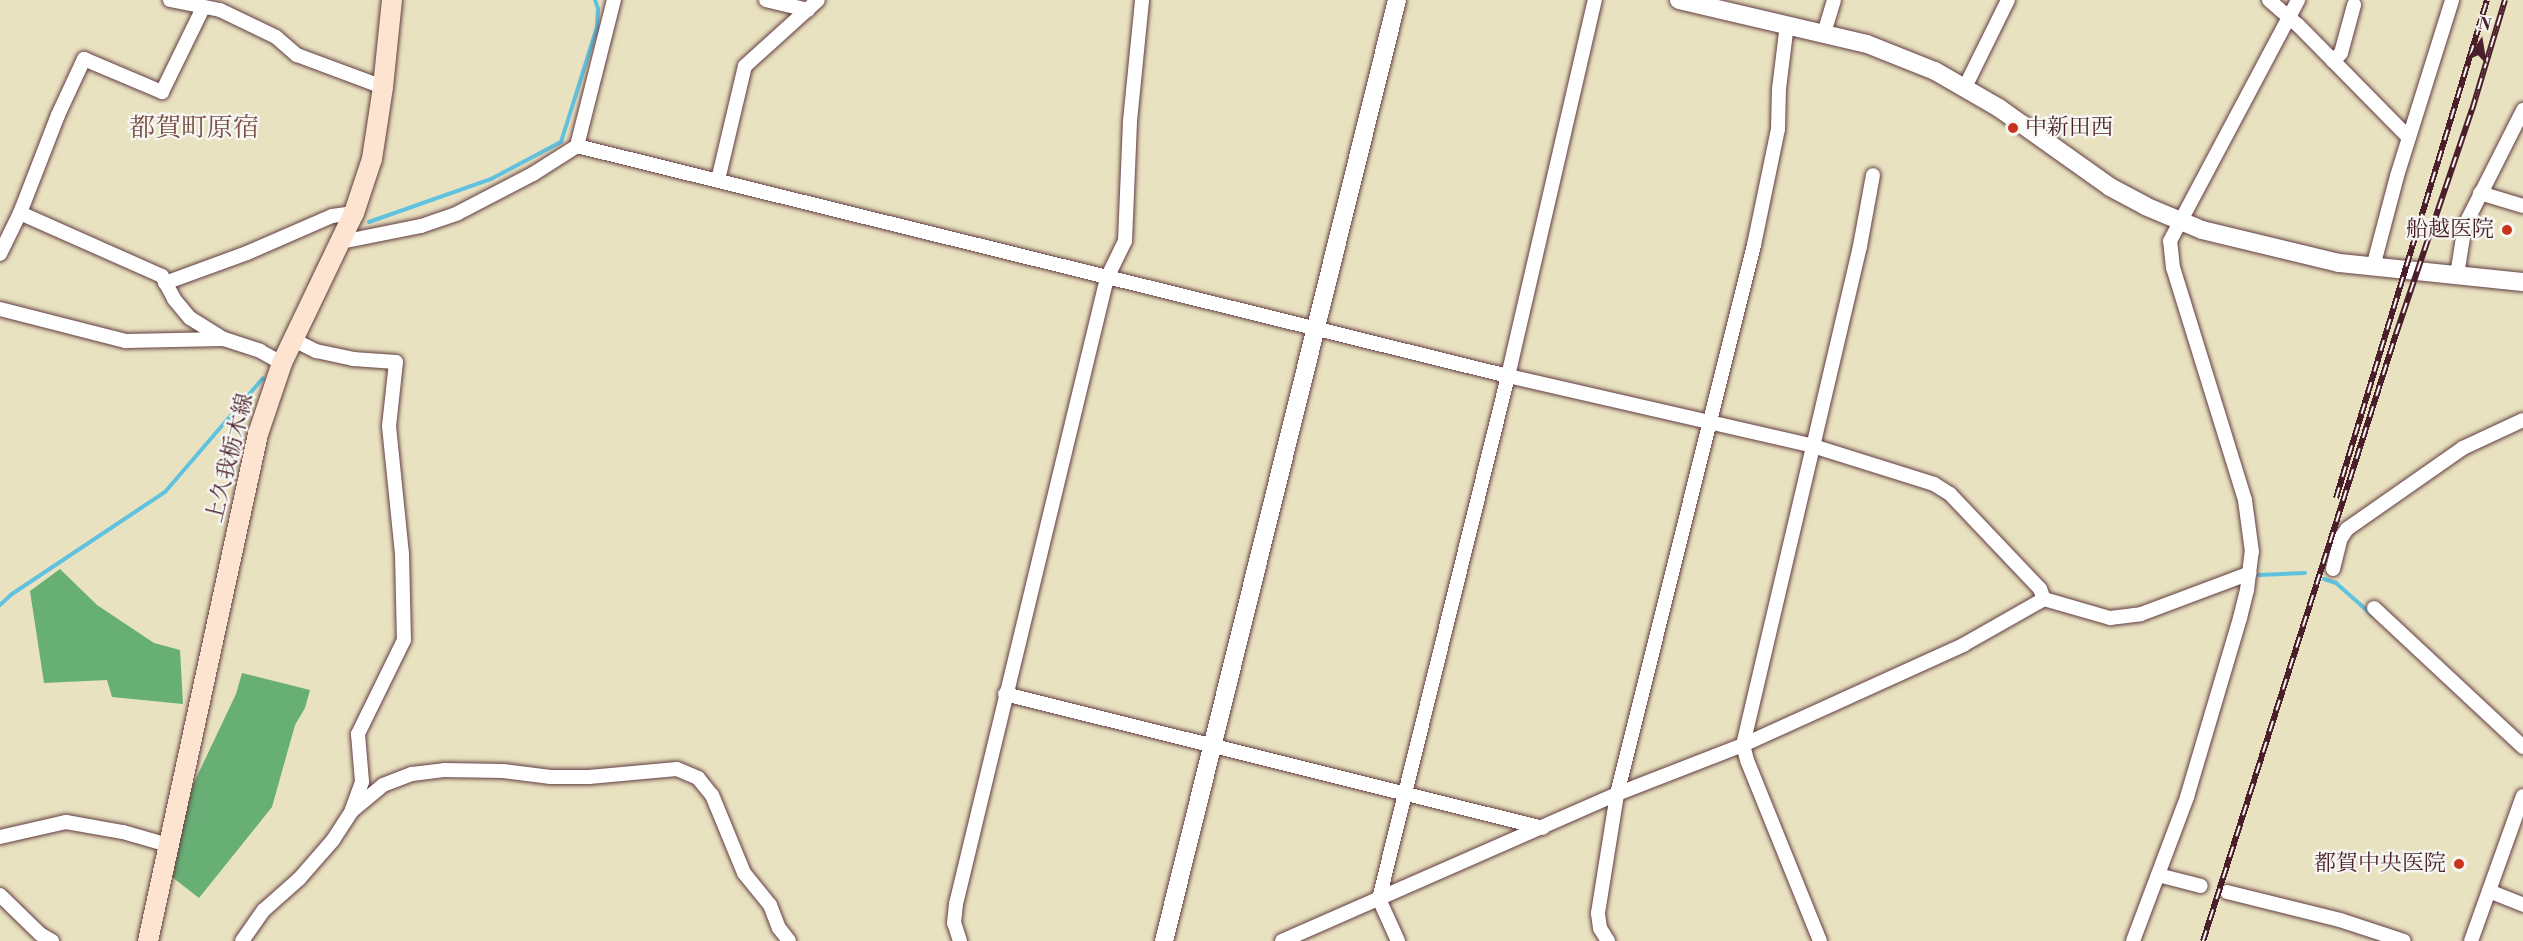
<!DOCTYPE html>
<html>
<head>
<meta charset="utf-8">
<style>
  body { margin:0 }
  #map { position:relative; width:2523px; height:941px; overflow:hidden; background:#e9e2c0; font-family:"Libre Bodoni","Noto Serif JP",serif }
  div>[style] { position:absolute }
  .forest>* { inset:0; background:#67af75 }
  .stream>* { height:4px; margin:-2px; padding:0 2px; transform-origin:2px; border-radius:2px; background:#61c2df }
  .roads { filter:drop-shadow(0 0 2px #623c41) drop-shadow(0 0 2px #623c41) }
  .minor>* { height:14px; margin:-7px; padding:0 7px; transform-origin:7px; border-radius:7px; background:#fff }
  .tertiary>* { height:18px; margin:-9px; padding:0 9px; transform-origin:9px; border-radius:9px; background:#fff }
  .secondary>* { height:20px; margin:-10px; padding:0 10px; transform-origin:10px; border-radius:10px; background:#fde4d1 }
  .rail>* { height:6px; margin-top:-3px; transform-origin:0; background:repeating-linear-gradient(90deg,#f6f6f2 0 11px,#4a1f2b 0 22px); box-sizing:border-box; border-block:2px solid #4a1f2b }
  .dots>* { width:16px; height:16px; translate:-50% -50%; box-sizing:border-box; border:3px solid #f6f6f2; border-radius:50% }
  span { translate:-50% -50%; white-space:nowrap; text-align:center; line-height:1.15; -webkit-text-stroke:4.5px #f6f6f2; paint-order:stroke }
  .poi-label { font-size:22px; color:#4a1f2b }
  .left { translate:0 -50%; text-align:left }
  .right { translate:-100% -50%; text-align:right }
  .street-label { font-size:22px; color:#4a1f2b }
  .quarter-label { font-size:26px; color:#7b4f48 }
  .north { position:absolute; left:2451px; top:12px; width:60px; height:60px; -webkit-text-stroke:4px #f6f6f2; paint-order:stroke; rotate:12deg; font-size:16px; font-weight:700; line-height:24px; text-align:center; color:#4a1f2b }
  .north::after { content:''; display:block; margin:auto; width:21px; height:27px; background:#4a1f2b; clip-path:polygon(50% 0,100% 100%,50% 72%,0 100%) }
</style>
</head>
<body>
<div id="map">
  <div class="forest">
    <i style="clip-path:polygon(60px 569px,97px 605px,154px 643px,180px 650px,183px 704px,112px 697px,107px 680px,44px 683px,30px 591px)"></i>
    <i style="clip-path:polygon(242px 673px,310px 690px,305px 708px,295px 725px,272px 807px,199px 898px,172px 877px,191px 789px,236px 694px)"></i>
  </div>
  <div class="stream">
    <i style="left:369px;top:222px;width:129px;rotate:-19.4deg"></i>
    <i style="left:491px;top:179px;width:79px;rotate:-27.9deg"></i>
    <i style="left:561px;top:142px;width:121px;rotate:-72.6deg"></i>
    <i style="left:597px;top:27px;width:18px;rotate:-87deg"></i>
    <i style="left:598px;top:9px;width:9px;rotate:-108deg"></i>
    <i style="left:2259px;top:575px;width:46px;rotate:-2.5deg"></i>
    <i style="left:2324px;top:579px;width:13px;rotate:18deg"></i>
    <i style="left:2336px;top:583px;width:48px;rotate:41.6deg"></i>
    <i style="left:0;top:605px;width:16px;rotate:-43deg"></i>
    <i style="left:12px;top:594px;width:184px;rotate:-33.7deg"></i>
    <i style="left:165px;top:492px;width:150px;rotate:-49.3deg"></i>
  </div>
  <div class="roads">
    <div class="minor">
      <i style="left:170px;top:0;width:51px;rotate:11.3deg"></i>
      <i style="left:220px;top:10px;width:62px;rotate:25.7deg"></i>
      <i style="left:276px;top:37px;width:28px;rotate:41deg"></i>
      <i style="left:297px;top:55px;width:92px;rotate:20.4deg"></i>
      <i style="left:766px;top:0;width:43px;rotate:13.4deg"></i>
      <i style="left:2269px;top:0;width:38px;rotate:41deg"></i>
      <i style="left:2298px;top:25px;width:158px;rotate:45.5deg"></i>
      <i style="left:1824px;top:33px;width:34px;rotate:-73deg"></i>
      <i style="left:2333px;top:61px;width:11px;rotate:-45deg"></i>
      <i style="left:2341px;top:53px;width:50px;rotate:-74.8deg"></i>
      <i style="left:1965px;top:87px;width:97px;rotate:-63.7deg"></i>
      <i style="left:577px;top:146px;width:959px;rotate:13.88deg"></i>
      <i style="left:1508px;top:376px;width:313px;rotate:12.9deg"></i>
      <i style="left:1813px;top:446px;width:127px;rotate:17.4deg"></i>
      <i style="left:1934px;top:484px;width:19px;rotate:32deg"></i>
      <i style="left:1950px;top:494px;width:131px;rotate:46.5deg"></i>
      <i style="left:2040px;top:589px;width:11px;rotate:68deg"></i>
      <i style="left:718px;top:180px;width:117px;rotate:-76.7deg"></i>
      <i style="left:745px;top:66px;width:98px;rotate:-42.1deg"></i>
      <i style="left:2480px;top:193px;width:45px;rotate:16.8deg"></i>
      <i style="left:20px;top:213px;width:155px;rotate:23.9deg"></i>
      <i style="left:162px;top:276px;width:26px;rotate:62deg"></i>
      <i style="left:174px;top:299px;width:25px;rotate:50deg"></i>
      <i style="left:190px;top:318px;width:40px;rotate:32deg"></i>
      <i style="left:341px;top:242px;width:82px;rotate:-11.3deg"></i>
      <i style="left:421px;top:226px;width:39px;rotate:-19deg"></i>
      <i style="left:458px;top:213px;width:85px;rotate:-27.5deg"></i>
      <i style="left:533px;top:174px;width:52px;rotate:-32.5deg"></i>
      <i style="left:577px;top:146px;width:151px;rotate:-75.8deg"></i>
      <i style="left:0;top:254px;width:46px;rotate:-64deg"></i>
      <i style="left:20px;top:213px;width:105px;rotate:-68.8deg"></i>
      <i style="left:58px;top:115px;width:62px;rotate:-65.1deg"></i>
      <i style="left:84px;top:59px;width:85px;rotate:22.9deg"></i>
      <i style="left:162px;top:92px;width:93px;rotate:-64deg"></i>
      <i style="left:2373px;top:267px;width:94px;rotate:-75.2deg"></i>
      <i style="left:2397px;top:176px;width:184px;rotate:-72.6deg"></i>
      <i style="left:2457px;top:275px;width:51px;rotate:-80.9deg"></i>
      <i style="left:2465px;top:225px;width:129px;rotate:-63.2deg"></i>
      <i style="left:165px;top:283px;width:87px;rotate:-20.1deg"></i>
      <i style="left:247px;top:253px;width:93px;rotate:-23.5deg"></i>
      <i style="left:332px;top:216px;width:22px;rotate:-8deg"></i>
      <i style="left:0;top:309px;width:130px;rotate:14.3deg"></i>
      <i style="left:126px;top:341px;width:98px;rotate:-1.2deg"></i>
      <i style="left:224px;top:339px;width:38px;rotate:18deg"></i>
      <i style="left:260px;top:351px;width:25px;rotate:29deg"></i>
      <i style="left:294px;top:340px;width:25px;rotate:27deg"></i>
      <i style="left:316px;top:351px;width:38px;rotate:12deg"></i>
      <i style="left:353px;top:359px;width:43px;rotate:4deg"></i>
      <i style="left:396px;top:362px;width:64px;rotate:96.2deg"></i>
      <i style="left:389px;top:426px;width:129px;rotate:84.2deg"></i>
      <i style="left:402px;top:554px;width:86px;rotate:88.7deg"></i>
      <i style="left:404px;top:640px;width:105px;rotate:116.1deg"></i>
      <i style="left:358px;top:734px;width:48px;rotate:85.2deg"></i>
      <i style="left:362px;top:782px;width:30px;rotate:110deg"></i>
      <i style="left:2333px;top:569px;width:32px;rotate:-76deg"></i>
      <i style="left:2341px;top:538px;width:11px;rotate:-56deg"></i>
      <i style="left:2347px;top:529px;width:141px;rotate:-34.9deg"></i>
      <i style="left:2463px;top:448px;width:66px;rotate:-25deg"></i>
      <i style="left:2374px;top:608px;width:204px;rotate:43deg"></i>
      <i style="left:1005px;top:694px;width:554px;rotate:13.99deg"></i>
      <i style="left:0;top:837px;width:68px;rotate:-12.8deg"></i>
      <i style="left:66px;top:822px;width:58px;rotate:10deg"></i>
      <i style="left:123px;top:832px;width:47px;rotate:16.1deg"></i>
      <i style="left:2158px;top:875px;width:44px;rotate:14.3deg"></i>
      <i style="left:2489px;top:891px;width:37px;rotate:22deg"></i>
      <i style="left:2227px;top:892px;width:116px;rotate:13.9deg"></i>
      <i style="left:2340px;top:920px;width:67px;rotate:18.2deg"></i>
      <i style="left:0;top:895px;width:56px;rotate:44.3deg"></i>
      <i style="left:40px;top:934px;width:14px;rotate:30deg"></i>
      <i style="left:242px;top:941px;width:38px;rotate:-55deg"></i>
      <i style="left:264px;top:910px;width:47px;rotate:-41.5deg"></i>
      <i style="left:299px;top:879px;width:52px;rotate:-48.9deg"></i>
      <i style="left:333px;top:840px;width:35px;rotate:-57deg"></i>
      <i style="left:352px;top:811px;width:40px;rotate:-40deg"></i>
      <i style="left:383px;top:785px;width:31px;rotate:-21deg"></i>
      <i style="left:412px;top:774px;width:32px;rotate:-7deg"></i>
      <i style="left:444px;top:770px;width:59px;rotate:1deg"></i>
      <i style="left:503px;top:771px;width:48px;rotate:7.1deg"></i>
      <i style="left:551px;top:777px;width:38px"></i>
      <i style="left:589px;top:777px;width:88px;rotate:-5.2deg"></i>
      <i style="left:677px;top:769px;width:23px;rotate:23deg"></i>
      <i style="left:698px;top:778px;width:22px;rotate:51deg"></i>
      <i style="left:712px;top:795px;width:84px;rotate:67.7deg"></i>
      <i style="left:744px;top:873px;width:41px;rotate:50.9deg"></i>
      <i style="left:770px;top:905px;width:25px;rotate:69deg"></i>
      <i style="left:779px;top:928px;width:16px;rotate:52deg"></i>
      <i style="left:960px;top:941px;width:19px;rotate:-108deg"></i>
      <i style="left:954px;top:923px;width:19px;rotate:-84deg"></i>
      <i style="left:956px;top:904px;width:644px;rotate:-76.44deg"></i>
      <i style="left:1107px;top:278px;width:41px;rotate:-64.1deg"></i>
      <i style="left:1125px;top:241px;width:120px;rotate:-87.6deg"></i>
      <i style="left:1130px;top:121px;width:122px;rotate:-84.3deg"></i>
      <i style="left:1282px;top:941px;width:366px;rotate:-23.7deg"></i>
      <i style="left:1617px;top:794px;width:135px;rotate:-21.3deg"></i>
      <i style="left:1743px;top:745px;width:242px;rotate:-24.4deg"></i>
      <i style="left:1963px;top:645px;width:93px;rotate:-29.6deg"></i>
      <i style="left:2044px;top:599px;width:69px;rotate:16.1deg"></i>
      <i style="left:2110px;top:618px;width:31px;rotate:-7deg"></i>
      <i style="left:2141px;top:614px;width:116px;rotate:-20.6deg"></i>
      <i style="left:1398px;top:941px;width:46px;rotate:-114.3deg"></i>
      <i style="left:1379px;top:899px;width:539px;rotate:-76.14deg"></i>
      <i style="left:1508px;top:376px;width:386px;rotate:-77deg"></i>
      <i style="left:1608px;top:941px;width:15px;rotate:-122deg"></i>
      <i style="left:1600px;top:928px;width:15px;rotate:-98deg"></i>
      <i style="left:1598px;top:913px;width:121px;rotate:-80.9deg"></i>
      <i style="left:1617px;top:794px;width:566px;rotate:-75.99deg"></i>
      <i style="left:1754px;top:245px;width:118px;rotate:-78.3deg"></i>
      <i style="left:1778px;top:129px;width:40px;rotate:-88.6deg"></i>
      <i style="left:1779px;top:89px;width:65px;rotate:-83deg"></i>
      <i style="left:1820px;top:941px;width:195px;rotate:-112deg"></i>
      <i style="left:1747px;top:760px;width:16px;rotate:-105deg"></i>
      <i style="left:1743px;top:745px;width:513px;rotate:-76.8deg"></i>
      <i style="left:1860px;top:246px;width:72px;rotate:-79.6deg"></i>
      <i style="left:2133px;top:941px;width:154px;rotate:-69.4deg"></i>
      <i style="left:2187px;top:797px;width:187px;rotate:-73.5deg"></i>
      <i style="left:2240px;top:618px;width:29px;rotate:-76deg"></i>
      <i style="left:2247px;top:590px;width:38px;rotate:-83deg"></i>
      <i style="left:2252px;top:552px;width:52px;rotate:-97.7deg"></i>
      <i style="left:2245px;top:500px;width:243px;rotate:-107.2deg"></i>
      <i style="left:2173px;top:268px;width:27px;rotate:-96deg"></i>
      <i style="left:2170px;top:241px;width:273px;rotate:-62deg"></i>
      <i style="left:2471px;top:941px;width:154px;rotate:-70.3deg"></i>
    </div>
    <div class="tertiary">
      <i style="left:1679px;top:0;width:193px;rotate:13.2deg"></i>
      <i style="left:1867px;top:44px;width:73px;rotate:21.7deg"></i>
      <i style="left:1935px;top:71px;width:74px;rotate:30deg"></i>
      <i style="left:1999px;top:108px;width:136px;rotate:35.4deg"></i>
      <i style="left:2110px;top:187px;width:40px;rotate:28deg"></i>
      <i style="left:2145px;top:206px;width:62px;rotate:22.8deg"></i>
      <i style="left:2202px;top:230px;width:141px;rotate:13.5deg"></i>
      <i style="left:2339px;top:263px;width:185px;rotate:5.9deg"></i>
      <i style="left:1164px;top:941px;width:969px;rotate:-76.09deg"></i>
    </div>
    <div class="secondary">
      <i style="left:148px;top:941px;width:519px;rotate:-77.76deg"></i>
      <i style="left:258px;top:434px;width:75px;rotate:-71.3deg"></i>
      <i style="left:282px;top:363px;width:166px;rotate:-64.4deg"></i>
      <i style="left:354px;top:213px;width:57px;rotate:-71.6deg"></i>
      <i style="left:372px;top:159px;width:73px;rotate:-81.3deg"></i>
      <i style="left:383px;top:87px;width:87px;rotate:-84.1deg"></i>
    </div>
  </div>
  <div class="rail">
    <i style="left:2336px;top:498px;width:520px;rotate:-73.13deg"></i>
    <i style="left:2203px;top:941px;width:637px;rotate:-72.36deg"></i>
    <i style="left:2396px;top:334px;width:237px;rotate:-71.3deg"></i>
    <i style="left:2472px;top:110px;width:115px;rotate:-73.3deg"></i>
  </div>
  <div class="dots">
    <i style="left:2013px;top:128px;background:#c8321e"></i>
    <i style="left:2507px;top:230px;background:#c8321e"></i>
    <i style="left:2459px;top:864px;background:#c8321e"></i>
  </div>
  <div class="poi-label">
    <span class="left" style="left:2025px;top:128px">中新田西</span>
    <span class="right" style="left:2494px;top:230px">船越医院</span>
    <span class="right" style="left:2446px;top:864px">都賀中央医院</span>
  </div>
  <div class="street-label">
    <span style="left:230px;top:458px;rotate:-76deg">上久我栃木線</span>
  </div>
  <div class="quarter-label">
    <span style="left:194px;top:129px">都賀町原宿</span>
  </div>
  <div class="north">N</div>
</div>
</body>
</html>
